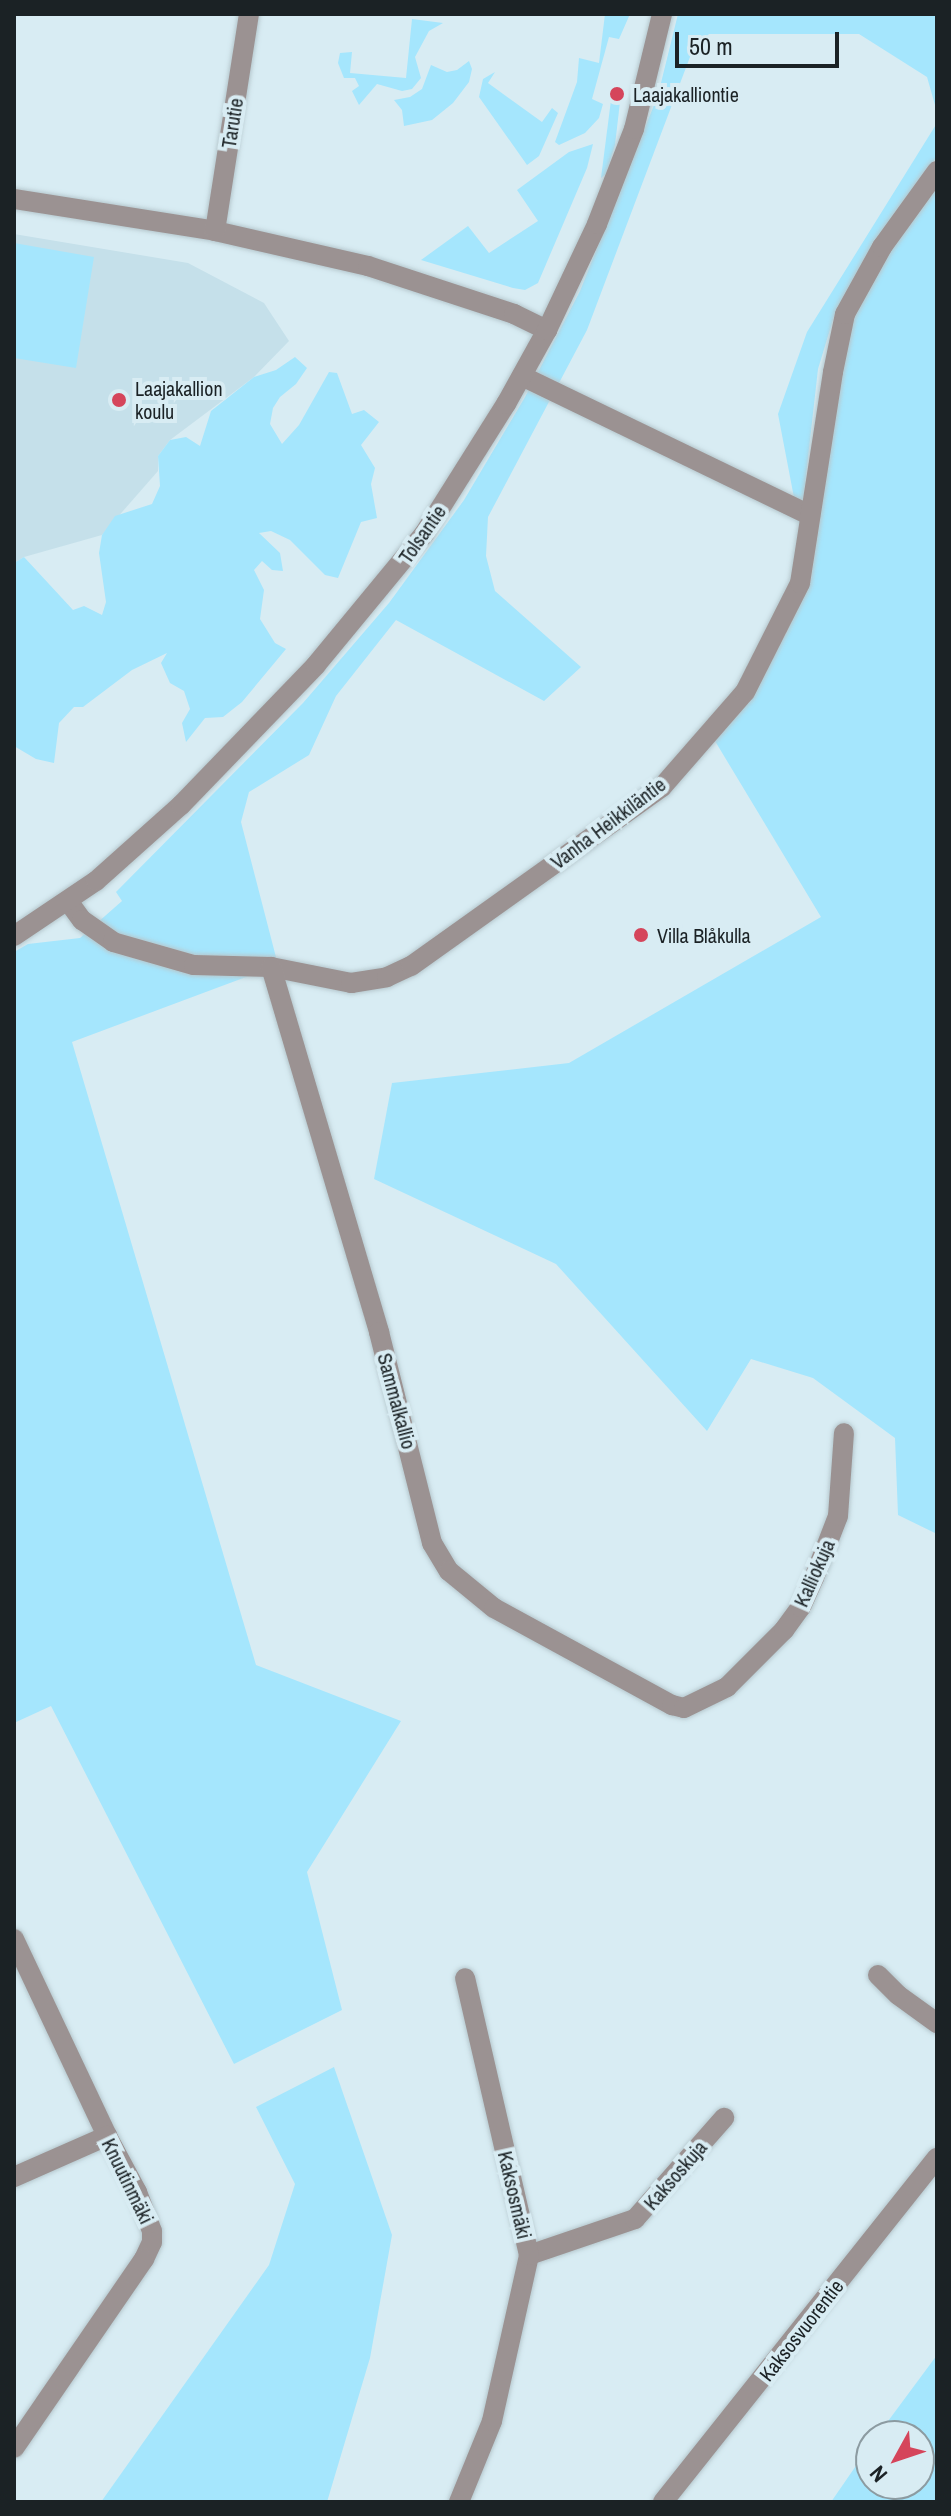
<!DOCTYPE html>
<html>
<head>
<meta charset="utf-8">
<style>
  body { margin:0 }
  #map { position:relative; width:951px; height:2516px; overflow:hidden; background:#d8ecf3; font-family:"Archivo Narrow",sans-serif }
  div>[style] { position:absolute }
  .built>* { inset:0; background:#c5e0ea }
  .green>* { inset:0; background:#a5e6fd }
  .roads { filter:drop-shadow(0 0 2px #b6c8ce) drop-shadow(0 0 2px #b6c8ce) }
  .minor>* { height:20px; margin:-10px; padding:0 10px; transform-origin:10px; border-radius:10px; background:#9b9292 }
  .tertiary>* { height:20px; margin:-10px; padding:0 10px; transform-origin:10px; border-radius:10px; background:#9b9292 }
  .dots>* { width:22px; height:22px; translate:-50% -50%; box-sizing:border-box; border:4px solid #d8ecf3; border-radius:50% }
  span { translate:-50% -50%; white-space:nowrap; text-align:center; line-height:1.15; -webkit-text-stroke:8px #d8ecf3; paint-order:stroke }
  .poi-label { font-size:20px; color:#1b2225 }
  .left { translate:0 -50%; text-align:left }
  .street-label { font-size:20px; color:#1b2225 }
  .frame { position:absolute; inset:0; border:16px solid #1b2225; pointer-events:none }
  .north { position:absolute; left:855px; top:2420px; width:80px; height:80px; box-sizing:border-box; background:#d8ecf3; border:2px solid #8c9ba1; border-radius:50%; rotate:230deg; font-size:22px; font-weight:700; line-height:32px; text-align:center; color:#1b2225 }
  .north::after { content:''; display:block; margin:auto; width:28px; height:36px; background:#d5455b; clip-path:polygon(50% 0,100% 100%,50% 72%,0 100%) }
  .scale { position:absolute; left:675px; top:32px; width:164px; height:36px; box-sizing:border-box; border:4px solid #1b2225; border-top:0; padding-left:10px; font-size:24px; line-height:28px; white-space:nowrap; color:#1b2225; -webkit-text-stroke:6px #d8ecf3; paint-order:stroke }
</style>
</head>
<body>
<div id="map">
  <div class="built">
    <i style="clip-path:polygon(14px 234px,188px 263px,264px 303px,289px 341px,254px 377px,170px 440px,158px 456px,158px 471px,102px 535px,24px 557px,14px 563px)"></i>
  </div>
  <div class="green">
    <i style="clip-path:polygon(605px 14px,630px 14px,619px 39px,609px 37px,592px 99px,603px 104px,599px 118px,585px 133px,559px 145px,555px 142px,577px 82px,579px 58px,599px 63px)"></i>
    <i style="clip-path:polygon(678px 14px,937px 14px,937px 112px,927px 77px,859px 34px,709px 34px,693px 49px,587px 330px,488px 517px,486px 556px,495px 591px,581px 667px,544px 701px,396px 620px,336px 696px,309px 755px,249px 792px,241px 822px,278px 965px,72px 1042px,256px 1665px,401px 1721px,307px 1872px,342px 2010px,234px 2064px,51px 1706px,14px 1723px,14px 952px,28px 944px,80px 938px,122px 901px,116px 892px,303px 703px,389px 603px,464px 500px,525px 397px,580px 291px,658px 95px)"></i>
    <i style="clip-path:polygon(412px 19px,443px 23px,429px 31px,415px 57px,421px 78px,412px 89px,402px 91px,377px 84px,359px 105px,352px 91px,359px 86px,355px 78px,344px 78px,338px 63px,340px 53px,352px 52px,350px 73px,406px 78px)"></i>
    <i style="clip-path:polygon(469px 61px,472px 69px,469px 82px,453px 103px,432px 120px,404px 126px,402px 110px,394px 100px,410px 97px,422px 89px,431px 65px,447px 72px,457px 70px)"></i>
    <i style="clip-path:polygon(495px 72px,488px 83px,542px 122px,552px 108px,558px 113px,539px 156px,527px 165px,479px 97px,483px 79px)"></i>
    <i style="clip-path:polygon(611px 100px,620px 102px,615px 145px,606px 174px,601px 178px)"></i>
    <i style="clip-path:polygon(937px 123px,937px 156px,835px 313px,818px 369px,800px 529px,778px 414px,807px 332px)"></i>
    <i style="clip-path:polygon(593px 144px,587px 168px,538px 283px,525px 290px,513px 288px,421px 260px,468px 226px,489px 253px,538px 221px,517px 190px,569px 152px)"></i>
    <i style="clip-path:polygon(937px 185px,937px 1534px,898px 1515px,895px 1438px,813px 1378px,751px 1359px,707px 1431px,556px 1264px,374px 1179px,392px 1083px,569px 1063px,821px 917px,715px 741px,752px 691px,787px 632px,811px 580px,847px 333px,884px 259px)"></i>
    <i style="clip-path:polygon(14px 243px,94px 257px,76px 368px,14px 358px)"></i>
    <i style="clip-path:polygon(295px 357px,307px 368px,296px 384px,280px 397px,273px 408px,270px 424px,282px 444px,299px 425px,329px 372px,337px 373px,352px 414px,364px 410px,379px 422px,361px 445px,375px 468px,371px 484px,377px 518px,361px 522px,338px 578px,325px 575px,290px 540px,271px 531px,259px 533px,280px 553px,283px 571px,272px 570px,262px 561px,254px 570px,264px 590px,260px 619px,275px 643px,286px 649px,242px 702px,223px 717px,205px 718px,186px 742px,182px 723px,190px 709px,184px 691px,170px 683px,161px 663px,167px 653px,132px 670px,83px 707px,74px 707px,59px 723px,54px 763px,36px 759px,14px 746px,14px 563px,24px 557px,73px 610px,84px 606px,102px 615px,106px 602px,99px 553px,102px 535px,115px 516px,152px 504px,160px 486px,158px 456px,170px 440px,186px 437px,200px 446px,211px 411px,254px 377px,276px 370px)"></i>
    <i style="clip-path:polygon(334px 2067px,392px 2235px,370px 2358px,327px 2502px,101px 2502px,269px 2265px,295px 2184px,256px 2107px)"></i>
    <i style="clip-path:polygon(937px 2355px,937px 2502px,831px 2502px,871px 2444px,871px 2484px,919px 2484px,919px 2436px,877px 2436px)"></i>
  </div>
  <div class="roads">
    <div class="minor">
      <i style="left:14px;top:199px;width:204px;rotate:9deg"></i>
      <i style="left:215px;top:231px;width:157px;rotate:12.9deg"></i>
      <i style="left:368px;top:266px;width:154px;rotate:18.2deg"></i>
      <i style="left:514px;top:314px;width:37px;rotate:26deg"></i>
      <i style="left:215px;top:231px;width:220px;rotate:-81.1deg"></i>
      <i style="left:522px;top:376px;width:320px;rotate:25.8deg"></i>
      <i style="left:68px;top:901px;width:24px;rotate:54deg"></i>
      <i style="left:82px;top:920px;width:38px;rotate:35deg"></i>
      <i style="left:113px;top:942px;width:84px;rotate:15.9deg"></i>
      <i style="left:194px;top:965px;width:77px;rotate:1.5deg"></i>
      <i style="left:271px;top:967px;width:82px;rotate:11.3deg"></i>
      <i style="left:351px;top:983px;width:36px;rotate:-9deg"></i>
      <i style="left:387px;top:977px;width:26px;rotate:-25deg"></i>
      <i style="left:411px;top:966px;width:308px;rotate:-35.5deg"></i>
      <i style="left:662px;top:787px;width:126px;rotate:-48.9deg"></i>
      <i style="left:745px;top:692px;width:122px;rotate:-63.2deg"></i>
      <i style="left:800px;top:583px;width:214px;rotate:-81.1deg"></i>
      <i style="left:833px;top:372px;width:59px;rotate:-78.3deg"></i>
      <i style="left:845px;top:314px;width:77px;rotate:-61.1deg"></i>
      <i style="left:882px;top:247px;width:94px;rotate:-54.1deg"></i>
      <i style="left:271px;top:967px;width:381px;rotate:73.5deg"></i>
      <i style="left:379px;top:1332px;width:218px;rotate:75.9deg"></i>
      <i style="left:432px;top:1543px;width:33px;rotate:59deg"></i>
      <i style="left:449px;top:1571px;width:58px;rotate:39.4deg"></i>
      <i style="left:494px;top:1608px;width:203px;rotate:28.6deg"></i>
      <i style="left:672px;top:1705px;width:12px;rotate:14deg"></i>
      <i style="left:684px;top:1708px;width:48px;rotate:-26deg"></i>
      <i style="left:727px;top:1687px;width:81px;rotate:-45deg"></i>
      <i style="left:784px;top:1630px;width:29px;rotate:-54deg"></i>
      <i style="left:801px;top:1607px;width:32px;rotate:-66deg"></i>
      <i style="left:814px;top:1578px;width:66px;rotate:-68.8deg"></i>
      <i style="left:838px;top:1516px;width:83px;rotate:-85.9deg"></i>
      <i style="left:14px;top:1939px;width:218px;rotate:64.7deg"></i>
      <i style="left:107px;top:2136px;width:64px;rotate:61.8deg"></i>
      <i style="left:137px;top:2192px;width:42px;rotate:69deg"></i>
      <i style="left:152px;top:2231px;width:11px;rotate:90deg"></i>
      <i style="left:152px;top:2242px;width:19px;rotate:115deg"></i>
      <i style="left:144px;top:2259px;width:229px;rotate:124.5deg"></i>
      <i style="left:878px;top:1975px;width:28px;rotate:45deg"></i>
      <i style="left:898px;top:1995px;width:48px;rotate:35.7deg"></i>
      <i style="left:14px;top:2177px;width:102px;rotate:-23.8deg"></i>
      <i style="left:529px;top:2255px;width:112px;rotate:-18.8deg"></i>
      <i style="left:635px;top:2219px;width:135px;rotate:-48.6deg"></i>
      <i style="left:459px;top:2502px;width:87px;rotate:-67.8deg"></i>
      <i style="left:492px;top:2421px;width:170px;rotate:-77.4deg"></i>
      <i style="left:529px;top:2255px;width:284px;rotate:-103deg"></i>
      <i style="left:663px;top:2502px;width:440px;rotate:-51.5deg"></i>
    </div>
    <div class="tertiary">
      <i style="left:14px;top:936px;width:99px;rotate:-33.9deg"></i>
      <i style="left:96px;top:881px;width:114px;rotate:-41.8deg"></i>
      <i style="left:181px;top:805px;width:194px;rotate:-46deg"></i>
      <i style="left:316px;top:665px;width:170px;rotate:-50.5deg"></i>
      <i style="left:424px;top:534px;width:154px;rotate:-57.8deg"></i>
      <i style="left:506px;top:404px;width:85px;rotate:-61deg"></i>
      <i style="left:547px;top:330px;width:117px;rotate:-64.7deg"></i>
      <i style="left:597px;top:224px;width:102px;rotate:-68.7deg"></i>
      <i style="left:634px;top:129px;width:118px;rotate:-76.3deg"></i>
    </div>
  </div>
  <div class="dots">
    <i style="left:617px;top:94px;background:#d5455b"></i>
    <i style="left:119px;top:400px;background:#d5455b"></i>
    <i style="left:641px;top:935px;background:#d5455b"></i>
  </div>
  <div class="poi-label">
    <span class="left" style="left:633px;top:94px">Laajakalliontie</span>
    <span class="left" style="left:135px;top:400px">Laajakallion<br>koulu</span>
    <span class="left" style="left:657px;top:935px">Villa Blåkulla</span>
  </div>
  <div class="street-label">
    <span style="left:232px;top:123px;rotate:-81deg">Tarutie</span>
    <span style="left:422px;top:534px;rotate:-55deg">Tolsantie</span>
    <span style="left:608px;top:823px;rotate:-37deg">Vanha Heikkiläntie</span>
    <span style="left:397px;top:1401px;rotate:75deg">Sammalkallio</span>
    <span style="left:814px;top:1573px;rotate:-66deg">Kalliokuja</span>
    <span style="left:675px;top:2175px;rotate:-49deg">Kaksoskuja</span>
    <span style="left:128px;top:2181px;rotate:64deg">Knuutinmäki</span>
    <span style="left:515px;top:2195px;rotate:77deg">Kaksosmäki</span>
    <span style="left:801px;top:2330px;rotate:-52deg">Kaksosvuorentie</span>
  </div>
  <div class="frame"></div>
  <div class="north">N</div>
  <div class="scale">50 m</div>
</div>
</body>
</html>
